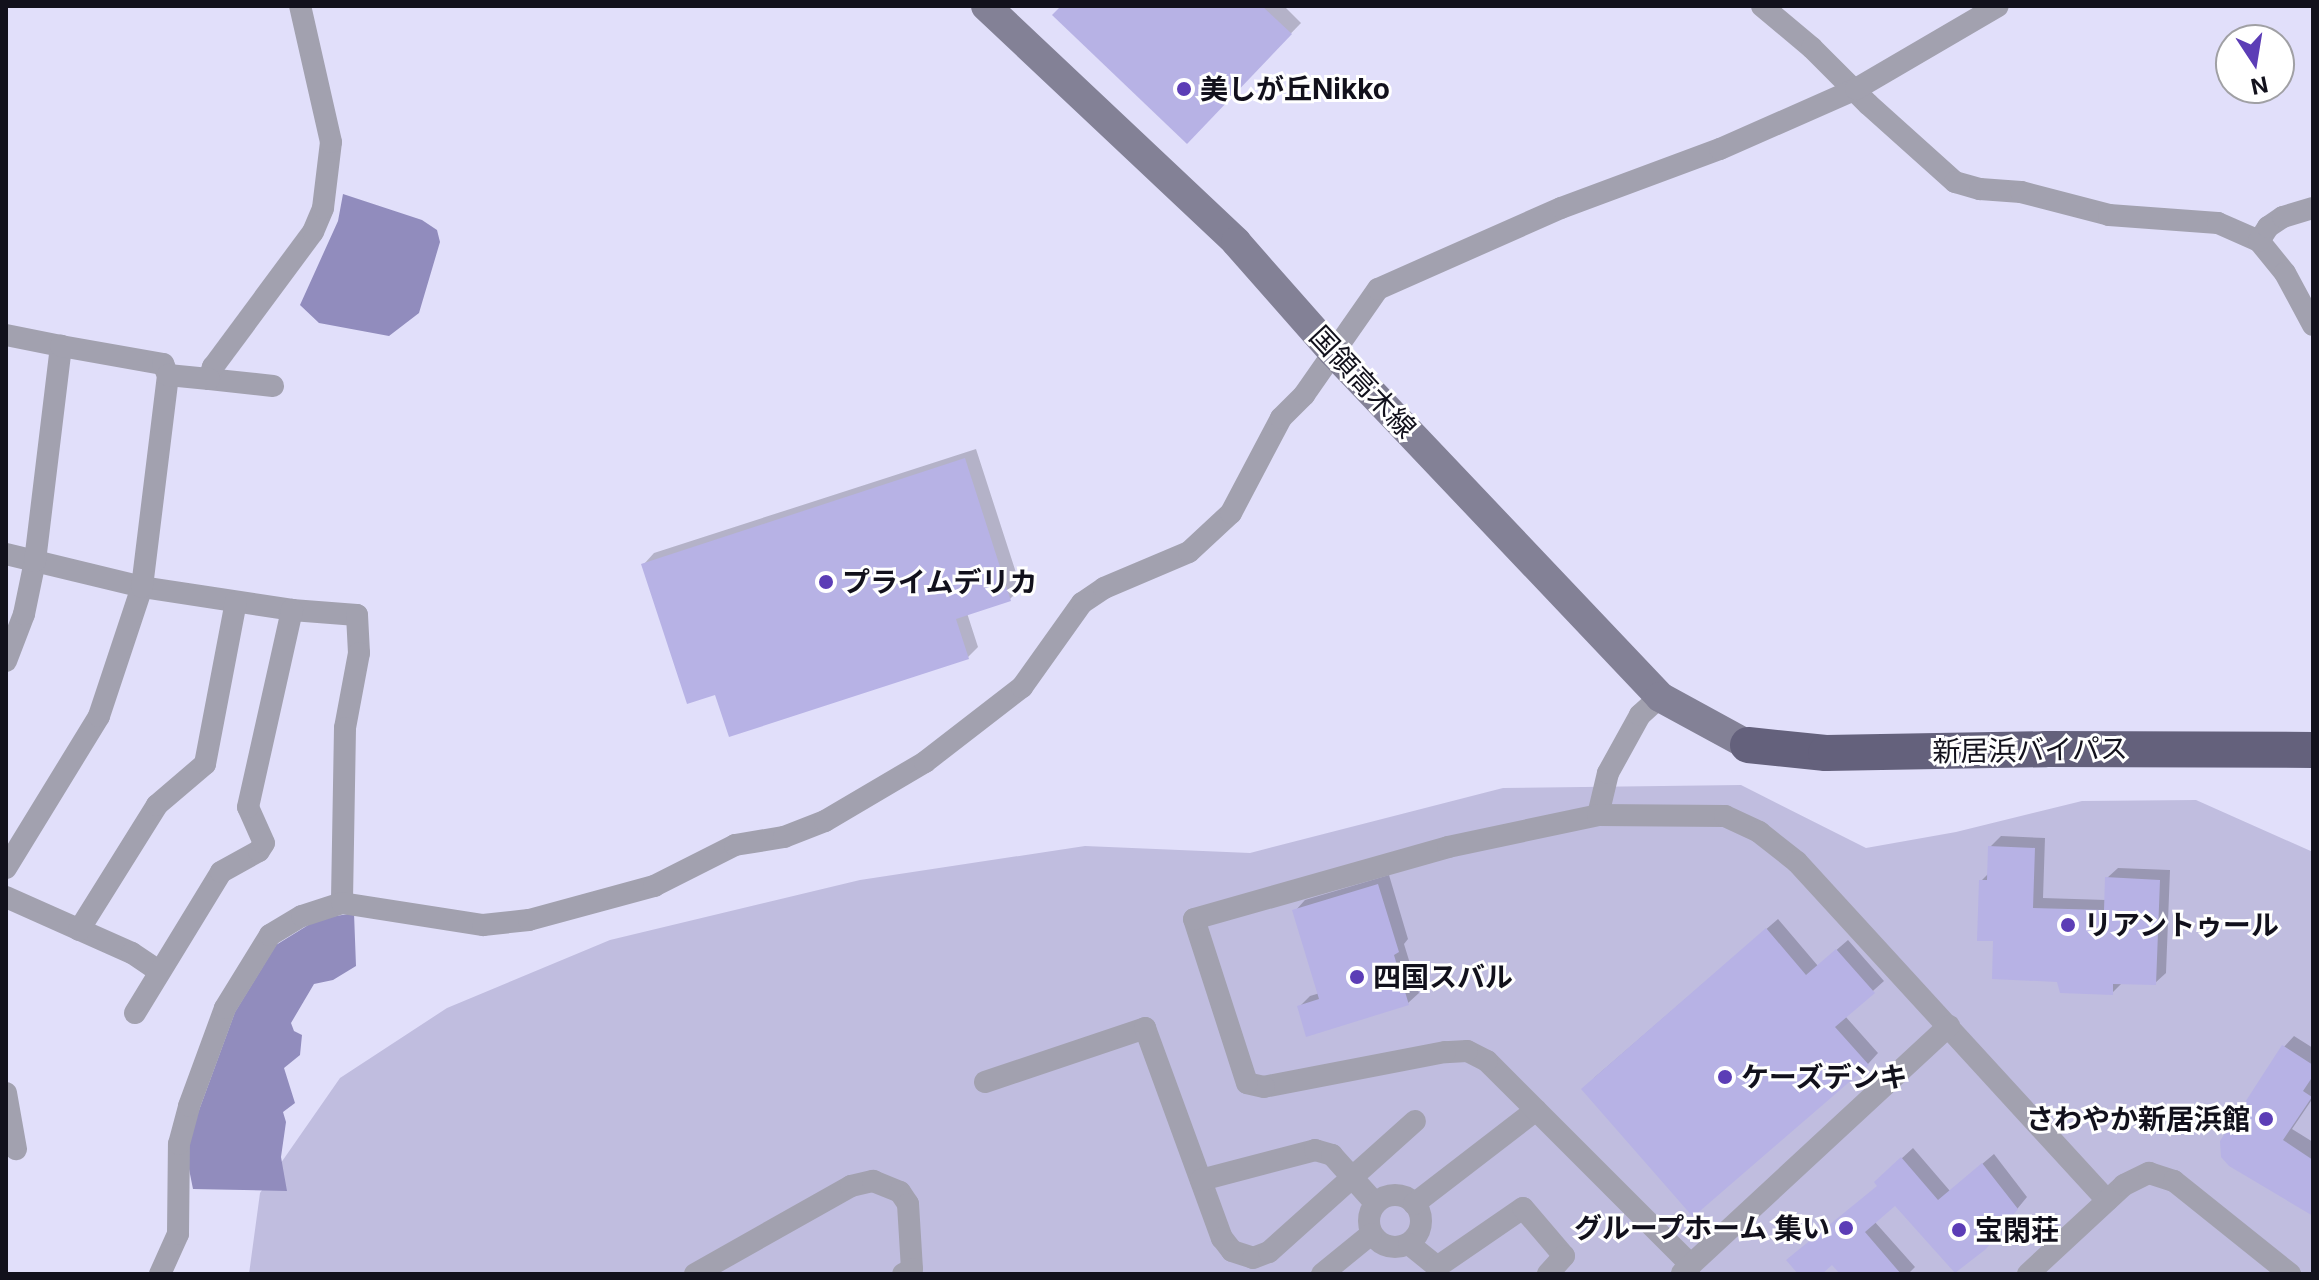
<!DOCTYPE html>
<html>
<head>
<meta charset="utf-8">
<style>
  body { margin:0 }
  #map { position:relative; width:2319px; height:1280px; overflow:hidden; background:#e1dffa; font-family:Inter,"Noto Sans JP",sans-serif }
  div>[style] { position:absolute }
  .green>* { inset:0; background:#c0bddf }
  .water>* { inset:0; background:#918cbd }
  .shadow>* { inset:0; background:#0003 }
  .building>* { inset:0; background:#b7b2e5 }
  .minor>* { height:22px; margin:-11px; padding:0 11px; transform-origin:11px; border-radius:11px; background:#a2a1af }
  .minor>.ring { margin:-11px; padding:0; box-sizing:content-box; background:none; border:22px solid #a2a1af; border-radius:50% }
  .secondary>* { height:30px; margin:-15px; padding:0 15px; transform-origin:15px; border-radius:15px; background:#838196 }
  .trunk>* { height:36px; margin:-18px; padding:0 18px; transform-origin:18px; border-radius:18px; background:#64617c }
  .dots>* { width:22px; height:22px; translate:-50% -50%; box-sizing:border-box; border:4px solid #fff; border-radius:50% }
  span { translate:-50% -50%; white-space:nowrap; text-align:center; line-height:1.15; -webkit-text-stroke:6px #fff; paint-order:stroke }
  .poi-label { font-size:28px; color:#12111c; font-weight:700 }
  .left { translate:0 -50%; text-align:left }
  .right { translate:-100% -50%; text-align:right }
  .street-label { font-size:28px; color:#12111c }
  .frame { position:absolute; inset:0; border:8px solid #12111c; pointer-events:none }
  .north { position:absolute; left:2215px; top:24px; width:80px; height:80px; box-sizing:border-box; background:#fff; border:2px solid #a0a0a4; border-radius:50%; rotate:168deg; font-size:22px; font-weight:700; line-height:32px; text-align:center; color:#12111c }
  .north::after { content:''; display:block; margin:auto; width:28px; height:36px; background:#5c3db6; clip-path:polygon(50% 0,100% 100%,50% 72%,0 100%) }
</style>
</head>
<body>
<div id="map">
  <div class="green">
    <i style="clip-path:polygon(1741px 785px,1866px 848px,1956px 832px,2082px 801px,2196px 800px,2313px 852px,2313px 1274px,249px 1274px,260px 1193px,340px 1078px,447px 1008px,610px 940px,860px 880px,1085px 846px,1250px 853px,1503px 788px)"></i>
  </div>
  <div class="water">
    <i style="clip-path:polygon(343px 194px,422px 220px,437px 230px,440px 242px,419px 313px,389px 336px,319px 323px,300px 305px,338px 221px)"></i>
    <i style="clip-path:polygon(354px 913px,356px 966px,333px 980px,314px 984px,291px 1023px,294px 1031px,302px 1035px,300px 1055px,284px 1068px,295px 1103px,283px 1112px,286px 1122px,281px 1157px,287px 1191px,193px 1189px,187px 1159px,191px 1132px,235px 1012px,276px 945px,318px 919px)"></i>
  </div>
  <div class="shadow">
    <i style="clip-path:polygon(1064px 6px,1284px 6px,1301px 23px,1187px 141px)"></i>
    <i style="clip-path:polygon(976px 449px,1021px 588px,1010px 599px,967px 613px,978px 647px,968px 657px,716px 693px,644px 564px,654px 553px)"></i>
    <i style="clip-path:polygon(2001px 836px,2045px 838px,2043px 898px,2106px 900px,2107px 878px,2118px 868px,2170px 870px,2166px 973px,2155px 983px,2123px 982px,2112px 993px,2059px 981px,1996px 939px,1981px 881px,1989px 873px,1990px 847px)"></i>
    <i style="clip-path:polygon(1389px 875px,1408px 939px,1404px 944px,1419px 993px,1408px 1003px,1299px 1007px,1310px 996px,1320px 993px,1295px 911px,1305px 900px)"></i>
    <i style="clip-path:polygon(1778px 919px,1818px 966px,1848px 940px,1884px 981px,1845px 1016px,1878px 1053px,1868px 1064px,1594px 1078px)"></i>
    <i style="clip-path:polygon(2294px 1036px,2313px 1048px,2313px 1098px,2292px 1129px,2313px 1142px,2313px 1214px,2230px 1165px,2284px 1047px)"></i>
    <i style="clip-path:polygon(1913px 1148px,1950px 1191px,1994px 1154px,2027px 1197px,1985px 1248px,1895px 1203px,1874px 1221px,1915px 1267px,1908px 1274px,1842px 1274px,1832px 1263px,1819px 1274px,1801px 1274px,1879px 1185px,1887px 1172px)"></i>
  </div>
  <div class="building">
    <i style="clip-path:polygon(1061px 6px,1262px 6px,1292px 34px,1187px 144px,1052px 15px)"></i>
    <i style="clip-path:polygon(965px 458px,1011px 601px,956px 619px,969px 659px,729px 737px,715px 695px,687px 704px,641px 564px)"></i>
    <i style="clip-path:polygon(1988px 846px,2035px 848px,2033px 908px,2104px 910px,2105px 877px,2160px 880px,2156px 985px,2113px 984px,2113px 995px,2060px 993px,2057px 982px,1992px 979px,1993px 941px,1977px 941px,1979px 880px,1987px 880px)"></i>
    <i style="clip-path:polygon(1378px 884px,1399px 952px,1394px 955px,1409px 1005px,1306px 1037px,1297px 1006px,1319px 999px,1292px 910px)"></i>
    <i style="clip-path:polygon(1766px 928px,1806px 975px,1836px 949px,1875px 993px,1835px 1027px,1869px 1065px,1693px 1217px,1581px 1089px)"></i>
    <i style="clip-path:polygon(2282px 1045px,2313px 1065px,2313px 1076px,2303px 1091px,2312px 1097px,2283px 1140px,2313px 1160px,2313px 1216px,2229px 1166px,2221px 1157px,2220px 1141px)"></i>
    <i style="clip-path:polygon(1901px 1157px,1938px 1200px,1982px 1163px,2018px 1209px,1986px 1249px,1955px 1273px,1895px 1206px,1865px 1232px,1901px 1274px,1840px 1274px,1832px 1265px,1822px 1274px,1798px 1274px,1786px 1260px,1877px 1186px,1874px 1182px)"></i>
  </div>
  <div class="minor">
    <i style="left:1762px;top:6px;width:65px;rotate:40deg"></i>
    <i style="left:1812px;top:48px;width:79px;rotate:45deg"></i>
    <i style="left:1868px;top:104px;width:117px;rotate:41.9deg"></i>
    <i style="left:1955px;top:182px;width:26px;rotate:16deg"></i>
    <i style="left:1980px;top:189px;width:41px;rotate:4.2deg"></i>
    <i style="left:2021px;top:192px;width:91px;rotate:14.6deg"></i>
    <i style="left:2109px;top:215px;width:109px;rotate:4.2deg"></i>
    <i style="left:2218px;top:223px;width:45px;rotate:23.7deg"></i>
    <i style="left:2259px;top:241px;width:41px;rotate:50.9deg"></i>
    <i style="left:2285px;top:273px;width:59px;rotate:61.7deg"></i>
    <i style="left:2259px;top:241px;width:17px;rotate:-57deg"></i>
    <i style="left:2268px;top:227px;width:18px;rotate:-34deg"></i>
    <i style="left:2283px;top:217px;width:31px;rotate:-17deg"></i>
    <i style="left:6px;top:335px;width:56px;rotate:11.3deg"></i>
    <i style="left:273px;top:386px;width:64px;rotate:-173.8deg"></i>
    <i style="left:209px;top:379px;width:13px;rotate:-72deg"></i>
    <i style="left:213px;top:367px;width:168px;rotate:-53.5deg"></i>
    <i style="left:313px;top:232px;width:26px;rotate:-67deg"></i>
    <i style="left:323px;top:208px;width:66px;rotate:-83.1deg"></i>
    <i style="left:331px;top:142px;width:139px;rotate:-102.8deg"></i>
    <i style="left:6px;top:554px;width:140px;rotate:13.6deg"></i>
    <i style="left:142px;top:587px;width:152px;rotate:8.7deg"></i>
    <i style="left:292px;top:610px;width:65px;rotate:4.4deg"></i>
    <i style="left:357px;top:615px;width:38px;rotate:87deg"></i>
    <i style="left:359px;top:653px;width:76px;rotate:100.6deg"></i>
    <i style="left:345px;top:728px;width:175px;rotate:91deg"></i>
    <i style="left:6px;top:661px;width:50px;rotate:-69deg"></i>
    <i style="left:24px;top:614px;width:54px;rotate:-78.3deg"></i>
    <i style="left:35px;top:561px;width:217px;rotate:-83.1deg"></i>
    <i style="left:61px;top:346px;width:104px;rotate:10deg"></i>
    <i style="left:163px;top:364px;width:12px;rotate:66deg"></i>
    <i style="left:1598px;top:815px;width:43px;rotate:-76.6deg"></i>
    <i style="left:1608px;top:773px;width:66px;rotate:-61.1deg"></i>
    <i style="left:1640px;top:715px;width:27px;rotate:-42deg"></i>
    <i style="left:6px;top:868px;width:178px;rotate:-58.5deg"></i>
    <i style="left:99px;top:716px;width:136px;rotate:-71.6deg"></i>
    <i style="left:142px;top:587px;width:214px;rotate:-83deg"></i>
    <i style="left:168px;top:375px;width:41px;rotate:5.6deg"></i>
    <i style="left:6px;top:897px;width:138px;rotate:24deg"></i>
    <i style="left:132px;top:953px;width:32px;rotate:34deg"></i>
    <i style="left:79px;top:930px;width:147px;rotate:-58deg"></i>
    <i style="left:157px;top:805px;width:63px;rotate:-40.5deg"></i>
    <i style="left:205px;top:764px;width:165px;rotate:-79.2deg"></i>
    <i style="left:135px;top:1013px;width:165px;rotate:-58.6deg"></i>
    <i style="left:221px;top:872px;width:43px;rotate:-28.9deg"></i>
    <i style="left:259px;top:851px;width:9px;rotate:-58deg"></i>
    <i style="left:264px;top:843px;width:39px;rotate:-114deg"></i>
    <i style="left:248px;top:807px;width:202px;rotate:-77.4deg"></i>
    <i style="left:985px;top:1082px;width:169px;rotate:-18.6deg"></i>
    <i style="left:1145px;top:1028px;width:224px;rotate:69.9deg"></i>
    <i style="left:1222px;top:1238px;width:16px;rotate:52deg"></i>
    <i style="left:1232px;top:1251px;width:22px;rotate:18deg"></i>
    <i style="left:1253px;top:1258px;width:17px;rotate:-21deg"></i>
    <i style="left:1269px;top:1252px;width:196px;rotate:-41.9deg"></i>
    <i style="left:6px;top:1093px;width:57px;rotate:79.9deg"></i>
    <i style="left:1201px;top:1180px;width:118px;rotate:-14.7deg"></i>
    <i style="left:1315px;top:1150px;width:18px;rotate:16deg"></i>
    <i style="left:1332px;top:1155px;width:64px;rotate:48.1deg"></i>
    <i class="ring" style="left:1369px;top:1195px;width:30px;height:30px"></i>
    <i style="left:1414px;top:1204px;width:154px;rotate:-37.6deg"></i>
    <i style="left:1409px;top:1244px;width:36px;rotate:39deg"></i>
    <i style="left:1437px;top:1267px;width:104px;rotate:-34.5deg"></i>
    <i style="left:1523px;top:1208px;width:63px;rotate:49.5deg"></i>
    <i style="left:1564px;top:1256px;width:24px;rotate:132deg"></i>
    <i style="left:1691px;top:1265px;width:288px;rotate:-135deg"></i>
    <i style="left:1487px;top:1061px;width:22px;rotate:-153deg"></i>
    <i style="left:1467px;top:1051px;width:22px;rotate:177deg"></i>
    <i style="left:1445px;top:1052px;width:184px;rotate:169.1deg"></i>
    <i style="left:1264px;top:1087px;width:17px;rotate:-167deg"></i>
    <i style="left:1247px;top:1083px;width:172px;rotate:-107.9deg"></i>
    <i style="left:1194px;top:919px;width:264px;rotate:-15.8deg"></i>
    <i style="left:1448px;top:847px;width:153px;rotate:-12deg"></i>
    <i style="left:1598px;top:815px;width:127px;rotate:0.5deg"></i>
    <i style="left:1725px;top:816px;width:38px;rotate:25deg"></i>
    <i style="left:1759px;top:832px;width:48px;rotate:38.3deg"></i>
    <i style="left:1797px;top:862px;width:459px;rotate:47.5deg"></i>
    <i style="left:1682px;top:1273px;width:364px;rotate:-42.8deg"></i>
    <i style="left:160px;top:1274px;width:44px;rotate:-65.8deg"></i>
    <i style="left:178px;top:1234px;width:90px;rotate:-89.4deg"></i>
    <i style="left:179px;top:1144px;width:39px;rotate:-75deg"></i>
    <i style="left:189px;top:1106px;width:104px;rotate:-69.8deg"></i>
    <i style="left:225px;top:1008px;width:86px;rotate:-58.3deg"></i>
    <i style="left:270px;top:935px;width:37px;rotate:-31deg"></i>
    <i style="left:302px;top:916px;width:42px;rotate:-18deg"></i>
    <i style="left:342px;top:903px;width:143px;rotate:8.9deg"></i>
    <i style="left:483px;top:925px;width:46px;rotate:-6.2deg"></i>
    <i style="left:529px;top:920px;width:130px;rotate:-15.2deg"></i>
    <i style="left:654px;top:886px;width:91px;rotate:-26.8deg"></i>
    <i style="left:735px;top:845px;width:50px;rotate:-9.3deg"></i>
    <i style="left:784px;top:837px;width:44px;rotate:-21.3deg"></i>
    <i style="left:825px;top:821px;width:116px;rotate:-30.5deg"></i>
    <i style="left:925px;top:762px;width:123px;rotate:-37.7deg"></i>
    <i style="left:1022px;top:687px;width:103px;rotate:-54.5deg"></i>
    <i style="left:1082px;top:603px;width:27px;rotate:-34deg"></i>
    <i style="left:1104px;top:588px;width:92px;rotate:-23deg"></i>
    <i style="left:1189px;top:552px;width:57px;rotate:-42.9deg"></i>
    <i style="left:1231px;top:513px;width:107px;rotate:-62.2deg"></i>
    <i style="left:1281px;top:418px;width:33px;rotate:-45deg"></i>
    <i style="left:1304px;top:395px;width:129px;rotate:-55.1deg"></i>
    <i style="left:1378px;top:289px;width:200px;rotate:-23.9deg"></i>
    <i style="left:1561px;top:208px;width:170px;rotate:-20.4deg"></i>
    <i style="left:1720px;top:149px;width:149px;rotate:-23.8deg"></i>
    <i style="left:1856px;top:89px;width:164px;rotate:-30.3deg"></i>
    <i style="left:695px;top:1274px;width:179px;rotate:-29.4deg"></i>
    <i style="left:851px;top:1186px;width:23px;rotate:-13deg"></i>
    <i style="left:873px;top:1181px;width:29px;rotate:22deg"></i>
    <i style="left:900px;top:1192px;width:14px;rotate:56deg"></i>
    <i style="left:908px;top:1204px;width:65px;rotate:86.5deg"></i>
    <i style="left:912px;top:1269px;width:10px;rotate:151deg"></i>
    <i style="left:1322px;top:1274px;width:63px;rotate:-39.2deg"></i>
    <i style="left:2028px;top:1274px;width:131px;rotate:-42.8deg"></i>
    <i style="left:2124px;top:1185px;width:28px;rotate:-26deg"></i>
    <i style="left:2149px;top:1173px;width:26px;rotate:18deg"></i>
    <i style="left:2174px;top:1181px;width:149px;rotate:38.7deg"></i>
  </div>
  <div class="secondary">
    <i style="left:986px;top:6px;width:344px;rotate:43.3deg"></i>
    <i style="left:1236px;top:242px;width:147px;rotate:48.6deg"></i>
    <i style="left:1333px;top:352px;width:475px;rotate:46.5deg"></i>
    <i style="left:1660px;top:697px;width:100px;rotate:28.6deg"></i>
  </div>
  <div class="trunk">
    <i style="left:1748px;top:745px;width:78px;rotate:5.9deg"></i>
    <i style="left:1826px;top:753px;width:220px;rotate:-1deg"></i>
    <i style="left:2046px;top:749px;width:267px;rotate:0.2deg"></i>
  </div>
  <div class="dots">
    <i style="left:1184px;top:89px;background:#5c3db6"></i>
    <i style="left:826px;top:582px;background:#5c3db6"></i>
    <i style="left:2068px;top:925px;background:#5c3db6"></i>
    <i style="left:1357px;top:977px;background:#5c3db6"></i>
    <i style="left:1725px;top:1077px;background:#5c3db6"></i>
    <i style="left:2266px;top:1119px;background:#5c3db6"></i>
    <i style="left:1846px;top:1228px;background:#5c3db6"></i>
    <i style="left:1959px;top:1230px;background:#5c3db6"></i>
  </div>
  <div class="poi-label">
    <span class="left" style="left:1200px;top:89px">美しが丘Nikko</span>
    <span class="left" style="left:842px;top:582px">プライムデリカ</span>
    <span class="left" style="left:2084px;top:925px">リアントゥール</span>
    <span class="left" style="left:1373px;top:977px">四国スバル</span>
    <span class="left" style="left:1741px;top:1077px">ケーズデンキ</span>
    <span class="right" style="left:2250px;top:1119px">さわやか新居浜館</span>
    <span class="right" style="left:1830px;top:1228px">グループホーム 集い</span>
    <span class="left" style="left:1975px;top:1230px">宝閑荘</span>
  </div>
  <div class="street-label">
    <span style="left:1363px;top:382px;rotate:47deg">国領高木線</span>
    <span style="left:2030px;top:750px;rotate:-1deg">新居浜バイパス</span>
  </div>
  <div class="frame"></div>
  <div class="north">N</div>
</div>
</body>
</html>
